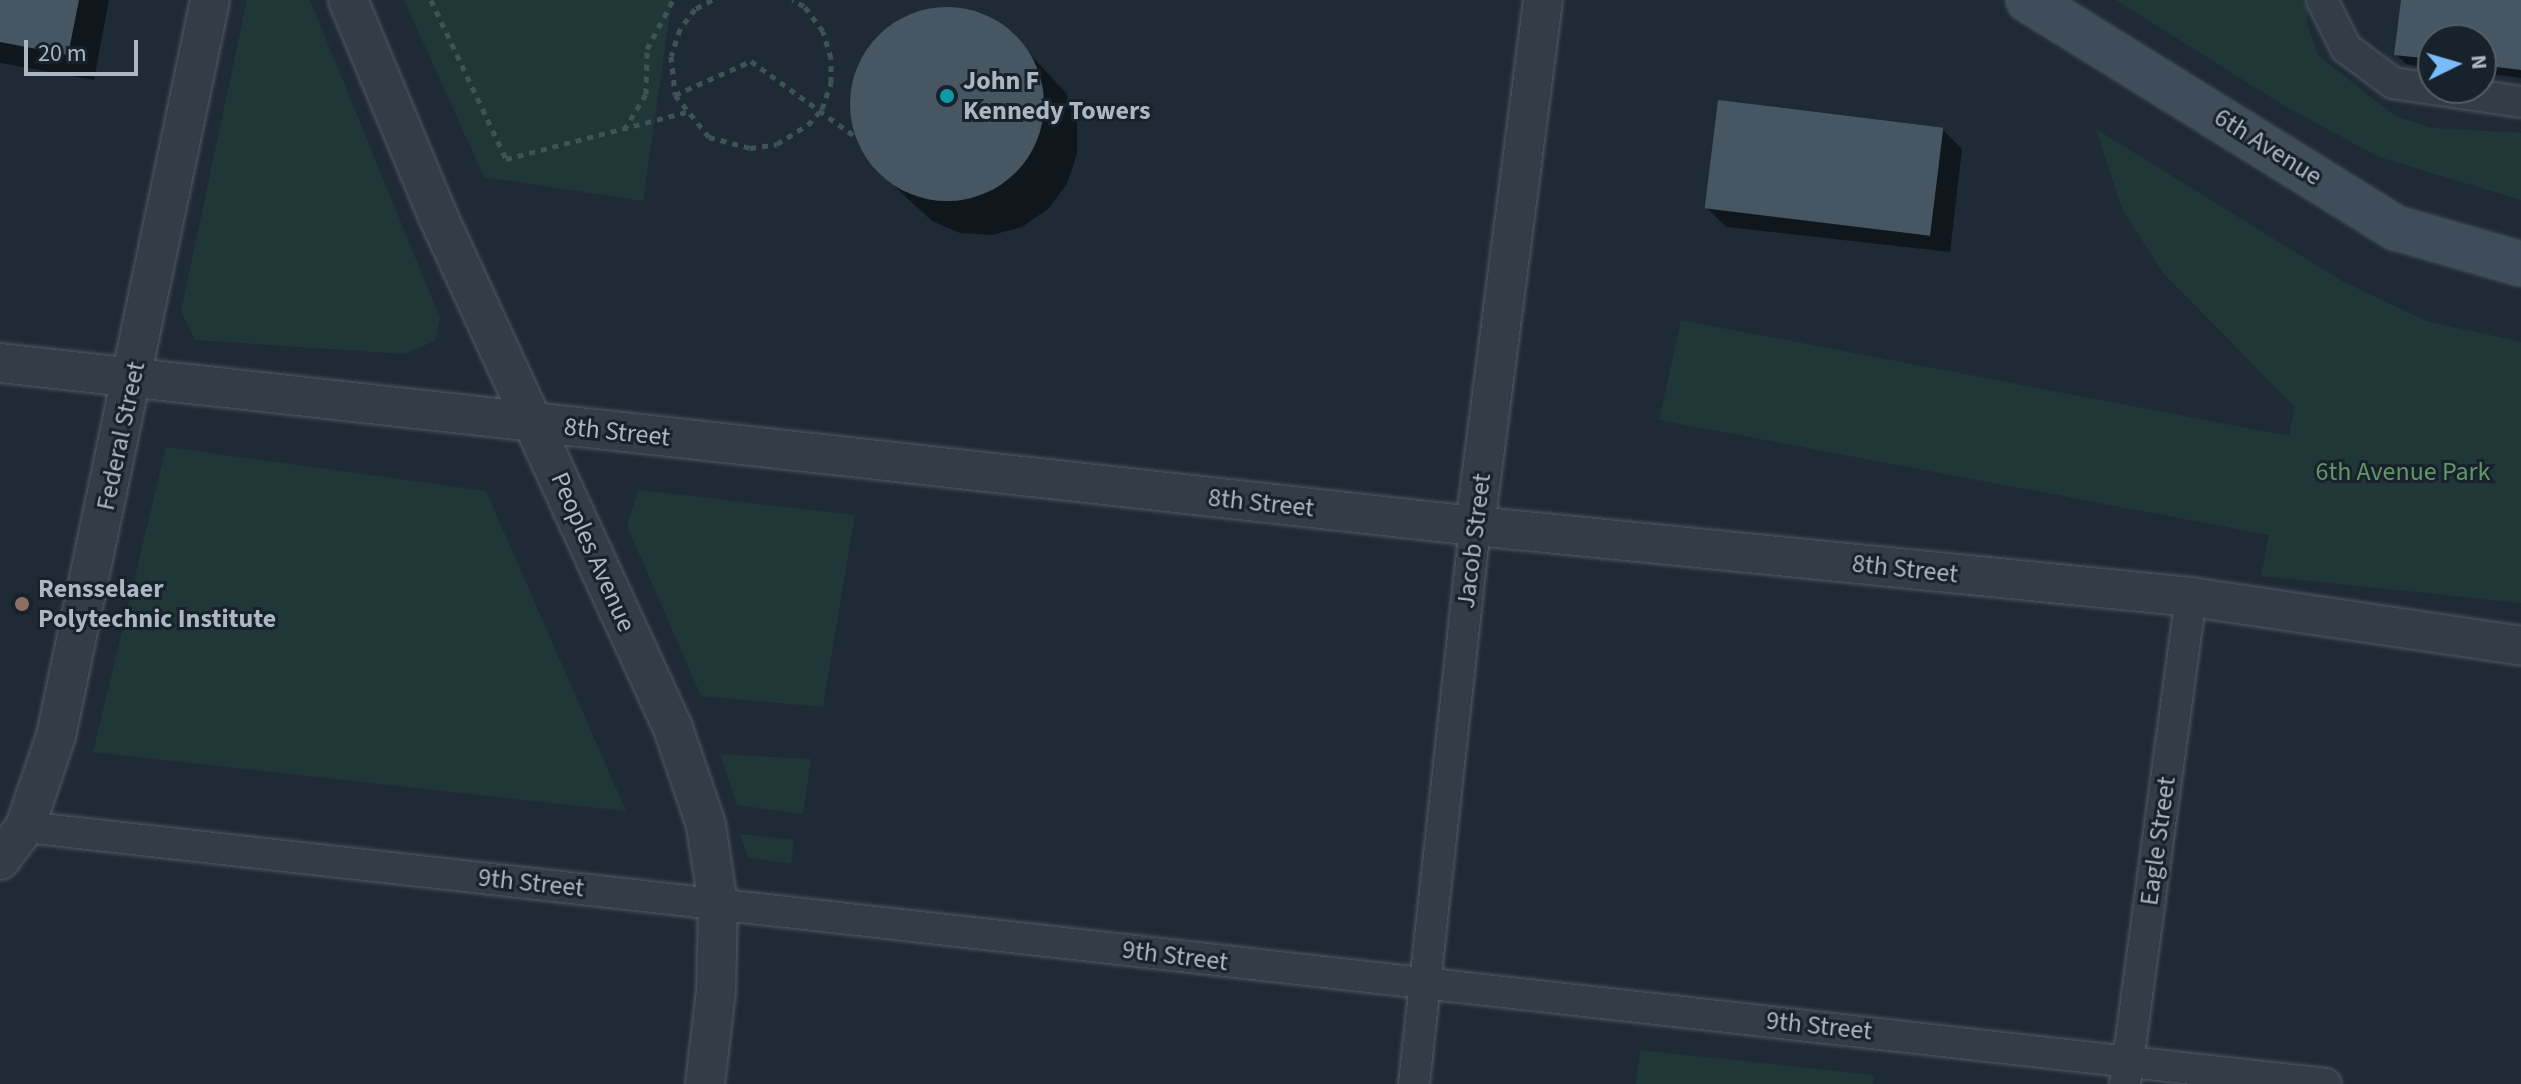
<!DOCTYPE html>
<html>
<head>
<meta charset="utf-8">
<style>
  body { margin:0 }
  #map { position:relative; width:2521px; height:1084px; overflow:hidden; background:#1e2b36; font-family:"Source Sans 3",sans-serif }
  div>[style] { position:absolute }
  .green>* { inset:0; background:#203737 }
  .shadow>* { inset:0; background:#0007 }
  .building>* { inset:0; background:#465662; transform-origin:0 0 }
  .round { border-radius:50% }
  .path>* { height:5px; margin-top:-2.5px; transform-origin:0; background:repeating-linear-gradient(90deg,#3d5454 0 6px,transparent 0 12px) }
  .roads { filter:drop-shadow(0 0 2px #4f5b65) drop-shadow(0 0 2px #4f5b65) }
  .minor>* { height:30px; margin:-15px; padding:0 15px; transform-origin:15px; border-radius:15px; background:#323d47 }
  .tertiary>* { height:38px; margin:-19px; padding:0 19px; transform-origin:19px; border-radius:19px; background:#323d47 }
  .secondary>* { height:42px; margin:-21px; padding:0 21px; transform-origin:21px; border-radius:21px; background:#3f4d5a }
  .dots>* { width:22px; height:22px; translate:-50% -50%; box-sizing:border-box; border:4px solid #17222b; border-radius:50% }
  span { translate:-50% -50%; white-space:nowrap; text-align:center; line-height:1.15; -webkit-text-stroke:6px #17222b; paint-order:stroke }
  .poi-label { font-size:26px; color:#abb8c4; font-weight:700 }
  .left { translate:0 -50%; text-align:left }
  .street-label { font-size:26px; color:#abb8c4 }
  .park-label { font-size:26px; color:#639568 }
  .north { position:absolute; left:2417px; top:24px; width:80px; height:80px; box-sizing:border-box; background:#17222b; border:2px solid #525e68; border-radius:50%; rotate:85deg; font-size:22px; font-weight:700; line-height:32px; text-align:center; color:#abb8c4 }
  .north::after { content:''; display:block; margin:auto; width:28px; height:36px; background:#79bbfb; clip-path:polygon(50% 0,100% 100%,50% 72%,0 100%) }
  .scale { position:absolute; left:24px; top:40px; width:114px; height:36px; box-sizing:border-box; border:4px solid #abb8c4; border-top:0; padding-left:10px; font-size:24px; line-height:28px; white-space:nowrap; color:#abb8c4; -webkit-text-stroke:6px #17222b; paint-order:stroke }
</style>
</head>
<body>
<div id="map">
  <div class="green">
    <i style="clip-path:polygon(247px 0,310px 0,440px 318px,435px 341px,404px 354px,195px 340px,181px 311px)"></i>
    <i style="clip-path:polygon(404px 0,672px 0,643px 201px,484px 177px)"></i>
    <i style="clip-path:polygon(2116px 0,2308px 0,2307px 23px,2318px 55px,2395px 116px,2432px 128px,2521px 133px,2521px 200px,2379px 157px,2283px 105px)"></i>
    <i style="clip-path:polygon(2096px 129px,2342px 281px,2426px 321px,2521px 342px,2521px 603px,2261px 576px,2269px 535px,1659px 420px,1681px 320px,2289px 436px,2295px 407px,2163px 273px,2122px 209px)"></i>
    <i style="clip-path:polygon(166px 447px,486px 491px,626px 811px,93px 752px)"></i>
    <i style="clip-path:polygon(638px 490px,855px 515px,823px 707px,701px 696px,627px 526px)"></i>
    <i style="clip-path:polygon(720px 754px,811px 759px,803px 814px,737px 805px)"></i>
    <i style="clip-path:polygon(740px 834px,794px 840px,791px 864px,748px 857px)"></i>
    <i style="clip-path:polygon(1640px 1050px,1874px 1075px,1873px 1084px,1636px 1084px)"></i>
  </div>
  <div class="shadow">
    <i style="clip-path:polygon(0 0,109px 0,94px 80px,0 63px)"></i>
    <i style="clip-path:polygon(2403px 0,2521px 1px,2521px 78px,2481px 73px,2481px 40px,2433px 40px,2433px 68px,2406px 64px,2396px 54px)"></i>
    <i style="clip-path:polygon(954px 8px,984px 16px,1011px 33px,1066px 93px,1077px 123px,1077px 154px,1067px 184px,1048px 209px,1022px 227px,992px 235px,960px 233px,932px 221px,908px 199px,872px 164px,858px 136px,852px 105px,856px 74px,871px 46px,894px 25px,922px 12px)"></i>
    <i style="clip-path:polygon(1943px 130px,1962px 149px,1950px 252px,1726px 227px,1706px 207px)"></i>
  </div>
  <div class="building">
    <i style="clip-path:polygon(0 0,79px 0,68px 55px,0 42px)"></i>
    <i style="clip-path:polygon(2401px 0,2521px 0,2521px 70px,2481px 65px,2481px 40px,2433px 40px,2433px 59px,2394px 55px)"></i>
    <i class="round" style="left:850px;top:7px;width:194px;height:194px"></i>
    <i style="left:1718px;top:100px;width:227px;height:109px;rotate:7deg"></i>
  </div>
  <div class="path">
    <i style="left:431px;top:0;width:176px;rotate:64.7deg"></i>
    <i style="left:506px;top:159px;width:187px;rotate:-14.6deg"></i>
    <i style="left:712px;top:0;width:19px;rotate:152deg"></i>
    <i style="left:695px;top:9px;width:25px;rotate:127deg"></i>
    <i style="left:680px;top:29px;width:28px;rotate:108deg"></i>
    <i style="left:671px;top:56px;width:39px;rotate:84deg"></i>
    <i style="left:675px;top:95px;width:54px;rotate:51deg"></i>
    <i style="left:709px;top:137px;width:42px;rotate:15deg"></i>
    <i style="left:750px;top:148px;width:27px;rotate:-8deg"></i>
    <i style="left:777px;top:144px;width:36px;rotate:-32deg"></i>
    <i style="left:808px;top:125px;width:21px;rotate:-49deg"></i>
    <i style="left:822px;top:109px;width:28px;rotate:-71deg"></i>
    <i style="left:831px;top:83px;width:25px;rotate:-90deg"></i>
    <i style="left:831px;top:58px;width:28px;rotate:-107deg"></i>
    <i style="left:823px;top:31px;width:31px;rotate:-127deg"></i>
    <i style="left:804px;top:6px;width:13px;rotate:-153deg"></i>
    <i style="left:675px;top:95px;width:83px;rotate:-24.1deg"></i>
    <i style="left:751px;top:61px;width:130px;rotate:35.9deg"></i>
    <i style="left:624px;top:130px;width:42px;rotate:-58.6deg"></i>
    <i style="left:646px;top:94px;width:45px;rotate:-88.7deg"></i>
    <i style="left:647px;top:49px;width:55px;rotate:-62deg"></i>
  </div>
  <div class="roads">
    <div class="minor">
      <i style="left:2322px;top:0;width:54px;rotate:63.4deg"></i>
      <i style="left:2346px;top:48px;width:59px;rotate:36.7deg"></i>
      <i style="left:2393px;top:83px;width:129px;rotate:8.4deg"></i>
      <i style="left:25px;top:827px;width:2315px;rotate:6.37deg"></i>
      <i style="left:1414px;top:1084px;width:561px;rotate:-83.76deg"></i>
      <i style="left:2125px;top:1084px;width:491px;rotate:-82.3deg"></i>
    </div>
    <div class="tertiary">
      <i style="left:348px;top:0;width:232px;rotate:67.4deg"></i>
      <i style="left:437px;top:214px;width:566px;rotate:65.34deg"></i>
      <i style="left:673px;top:728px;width:102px;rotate:71.2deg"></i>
      <i style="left:706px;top:825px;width:80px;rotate:81.4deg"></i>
      <i style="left:718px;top:904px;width:87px;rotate:91.3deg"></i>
      <i style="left:716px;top:991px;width:94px;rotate:96.7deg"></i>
      <i style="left:0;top:363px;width:1484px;rotate:6.31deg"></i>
      <i style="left:1475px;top:526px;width:720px;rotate:5.66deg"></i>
      <i style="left:2191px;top:597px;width:334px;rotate:8.4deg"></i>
      <i style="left:1475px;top:526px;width:530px;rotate:-82.63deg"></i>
      <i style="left:0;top:860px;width:41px;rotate:-52.9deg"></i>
      <i style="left:25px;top:827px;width:96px;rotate:-71.2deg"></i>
      <i style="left:56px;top:736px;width:752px;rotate:-78.18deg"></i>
    </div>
    <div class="secondary">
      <i style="left:2028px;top:0;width:433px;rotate:31.8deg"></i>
      <i style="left:2396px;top:228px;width:130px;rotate:16.1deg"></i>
    </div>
  </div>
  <div class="dots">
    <i style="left:947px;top:96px;background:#0f9aa8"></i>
    <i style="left:22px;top:604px;background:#8d6e63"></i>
  </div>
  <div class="poi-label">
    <span class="left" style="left:963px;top:96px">John F<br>Kennedy Towers</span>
    <span class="left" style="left:38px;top:604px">Rensselaer<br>Polytechnic Institute</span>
  </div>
  <div class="street-label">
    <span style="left:2268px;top:147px;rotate:32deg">6th Avenue</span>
    <span style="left:617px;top:432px;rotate:6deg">8th Street</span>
    <span style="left:121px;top:436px;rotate:-78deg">Federal Street</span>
    <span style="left:1261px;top:503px;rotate:6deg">8th Street</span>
    <span style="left:1474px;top:541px;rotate:-83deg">Jacob Street</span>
    <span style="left:593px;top:552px;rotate:66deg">Peoples Avenue</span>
    <span style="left:1905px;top:569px;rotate:6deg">8th Street</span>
    <span style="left:2158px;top:841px;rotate:-82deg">Eagle Street</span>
    <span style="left:531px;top:883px;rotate:6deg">9th Street</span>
    <span style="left:1175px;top:956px;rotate:7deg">9th Street</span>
    <span style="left:1819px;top:1026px;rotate:6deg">9th Street</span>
  </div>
  <div class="park-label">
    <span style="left:2403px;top:472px">6th Avenue Park</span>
  </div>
  <div class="north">N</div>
  <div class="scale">20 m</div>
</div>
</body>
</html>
